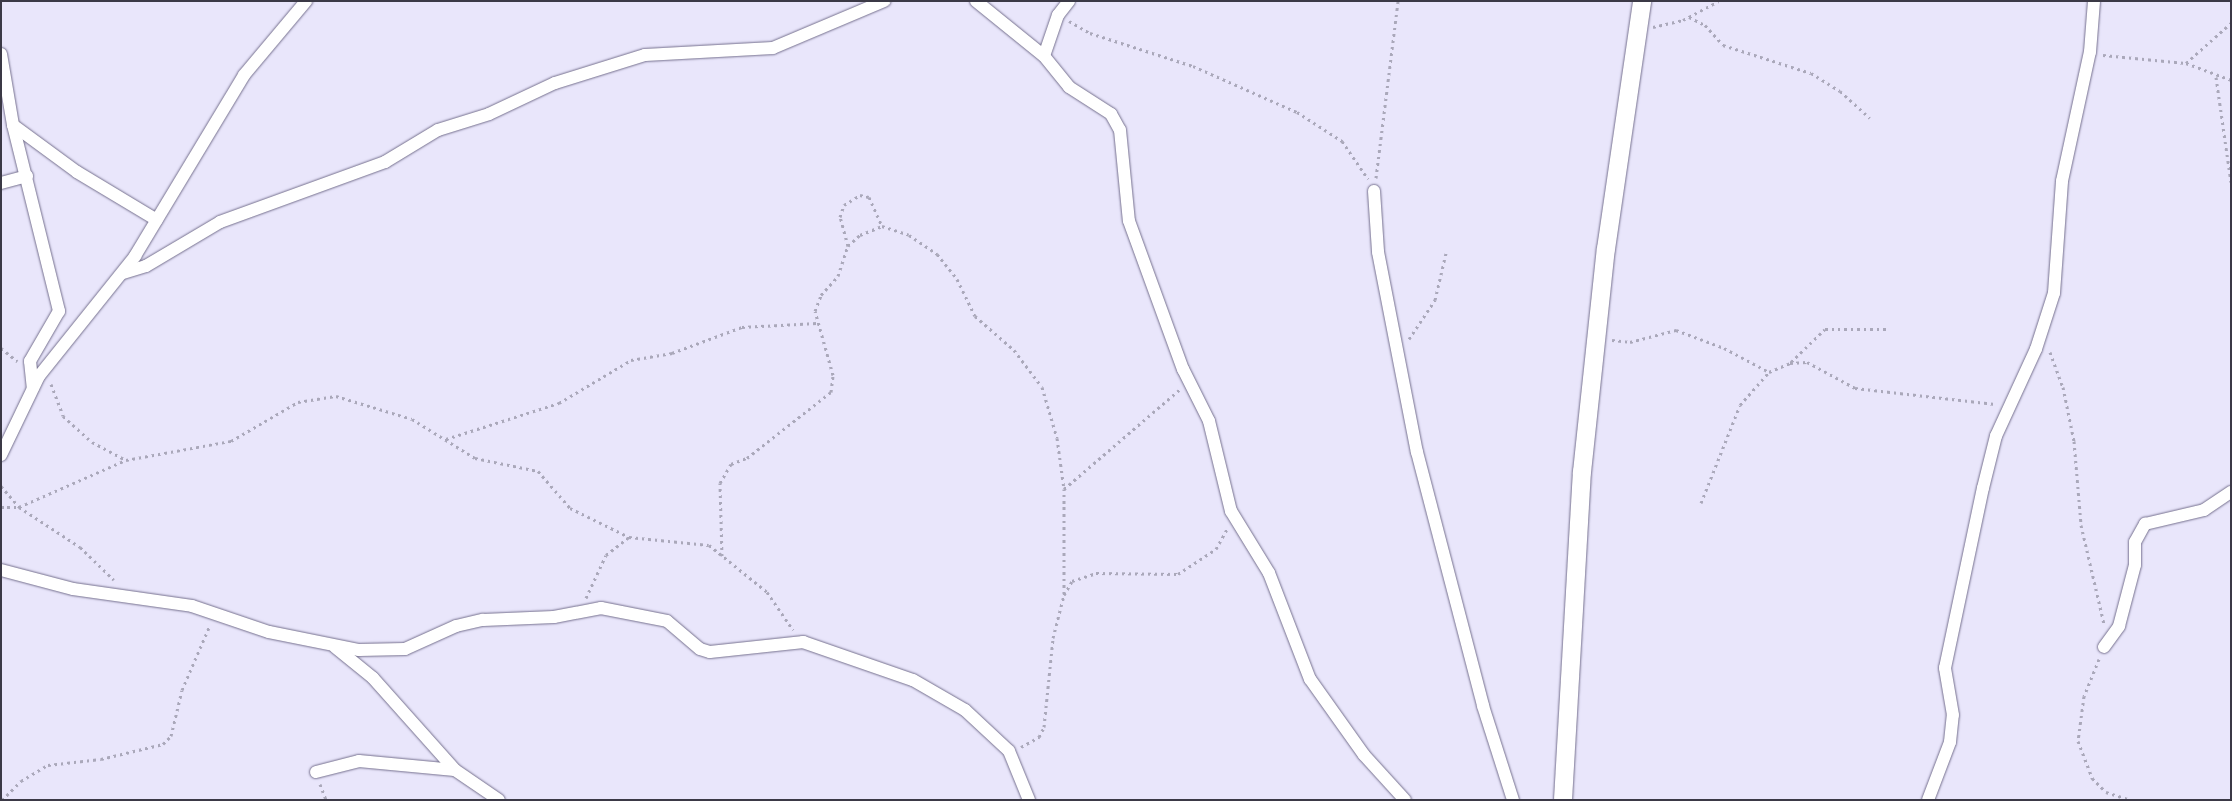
<!DOCTYPE html>
<html>
<head>
<meta charset="utf-8">
<style>
  body { margin:0 }
  #map { position:relative; width:2232px; height:801px; overflow:hidden; background:#e9e6fb; font-family:"Libre Baskerville",serif }
  div>[style] { position:absolute }
  .path>* { height:3px; margin-top:-1.5px; transform-origin:0; background:repeating-linear-gradient(90deg,#aaa8ba 0 2.5px,transparent 0 6.5px) }
  .roads { filter:drop-shadow(0 0 1px #75708e) drop-shadow(0 0 1px #75708e) }
  .street>* { height:12px; margin:-6px; padding:0 6px; transform-origin:6px; border-radius:6px; background:#fff }
  .secondary>* { height:18px; margin:-9px; padding:0 9px; transform-origin:9px; border-radius:9px; background:#fff }
  span { translate:-50% -50%; white-space:nowrap; text-align:center; line-height:1.15; -webkit-text-stroke:4px #fff; paint-order:stroke }
  .frame { position:absolute; inset:0; border:2px solid #3b3946; pointer-events:none }
</style>
</head>
<body>
<div id="map">
  <div class="path">
    <i style="left:1689px;top:17px;width:18px;rotate:27deg"></i>
    <i style="left:1705px;top:25px;width:27px;rotate:48deg"></i>
    <i style="left:1723px;top:45px;width:92px;rotate:17.7deg"></i>
    <i style="left:1811px;top:73px;width:34px;rotate:32deg"></i>
    <i style="left:1840px;top:91px;width:40px;rotate:42deg"></i>
    <i style="left:1069px;top:21px;width:24px;rotate:30deg"></i>
    <i style="left:1090px;top:33px;width:108px;rotate:17.8deg"></i>
    <i style="left:1193px;top:66px;width:114px;rotate:23.9deg"></i>
    <i style="left:1297px;top:112px;width:54px;rotate:32.8deg"></i>
    <i style="left:1342px;top:141px;width:46px;rotate:55.6deg"></i>
    <i style="left:1653px;top:27px;width:31px;rotate:-13deg"></i>
    <i style="left:1683px;top:20px;width:40px;rotate:-28deg"></i>
    <i style="left:2103px;top:55px;width:83px;rotate:5.5deg"></i>
    <i style="left:2186px;top:63px;width:60px;rotate:-41.6deg"></i>
    <i style="left:2186px;top:63px;width:48px;rotate:20.7deg"></i>
    <i style="left:2216px;top:77px;width:106px;rotate:81.9deg"></i>
    <i style="left:1376px;top:178px;width:178px;rotate:-82.9deg"></i>
    <i style="left:848px;top:246px;width:16px;rotate:-43deg"></i>
    <i style="left:860px;top:235px;width:24px;rotate:-22deg"></i>
    <i style="left:1409px;top:339px;width:47px;rotate:-56.3deg"></i>
    <i style="left:1435px;top:300px;width:48px;rotate:-76.8deg"></i>
    <i style="left:1612px;top:340px;width:18px;rotate:6deg"></i>
    <i style="left:1630px;top:342px;width:48px;rotate:-14.6deg"></i>
    <i style="left:1676px;top:330px;width:51px;rotate:20.6deg"></i>
    <i style="left:1724px;top:348px;width:51px;rotate:28.1deg"></i>
    <i style="left:1px;top:348px;width:21px;rotate:39deg"></i>
    <i style="left:2050px;top:352px;width:37px;rotate:70deg"></i>
    <i style="left:2063px;top:387px;width:55px;rotate:78.5deg"></i>
    <i style="left:2074px;top:441px;width:84px;rotate:85.2deg"></i>
    <i style="left:2081px;top:525px;width:102px;rotate:76.9deg"></i>
    <i style="left:1791px;top:362px;width:47px;rotate:-44.1deg"></i>
    <i style="left:1825px;top:329px;width:62px"></i>
    <i style="left:51px;top:384px;width:34px;rotate:69deg"></i>
    <i style="left:63px;top:416px;width:39px;rotate:42deg"></i>
    <i style="left:92px;top:442px;width:38px;rotate:28deg"></i>
    <i style="left:446px;top:439px;width:119px;rotate:-17.7deg"></i>
    <i style="left:559px;top:403px;width:84px;rotate:-30.8deg"></i>
    <i style="left:631px;top:360px;width:42px;rotate:-9.7deg"></i>
    <i style="left:672px;top:353px;width:75px;rotate:-20.4deg"></i>
    <i style="left:742px;top:327px;width:75px;rotate:-3.1deg"></i>
    <i style="left:1px;top:486px;width:28px;rotate:49deg"></i>
    <i style="left:19px;top:507px;width:73px;rotate:33.3deg"></i>
    <i style="left:80px;top:547px;width:47px;rotate:44.1deg"></i>
    <i style="left:1701px;top:503px;width:105px;rotate:-68.3deg"></i>
    <i style="left:1740px;top:405px;width:44px;rotate:-48.7deg"></i>
    <i style="left:1769px;top:372px;width:23px;rotate:-23deg"></i>
    <i style="left:1790px;top:363px;width:17px;rotate:-3deg"></i>
    <i style="left:1807px;top:362px;width:55px;rotate:28.4deg"></i>
    <i style="left:1855px;top:388px;width:141px;rotate:6.5deg"></i>
    <i style="left:1px;top:507px;width:18px"></i>
    <i style="left:19px;top:507px;width:117px;rotate:-23.7deg"></i>
    <i style="left:126px;top:460px;width:107px;rotate:-10.3deg"></i>
    <i style="left:231px;top:441px;width:78px;rotate:-30.2deg"></i>
    <i style="left:298px;top:402px;width:38px;rotate:-9deg"></i>
    <i style="left:336px;top:396px;width:79px;rotate:16.8deg"></i>
    <i style="left:412px;top:419px;width:74px;rotate:31.8deg"></i>
    <i style="left:475px;top:458px;width:64px;rotate:11.7deg"></i>
    <i style="left:538px;top:471px;width:49px;rotate:49.1deg"></i>
    <i style="left:570px;top:508px;width:66px;rotate:26.2deg"></i>
    <i style="left:629px;top:537px;width:80px;rotate:5.7deg"></i>
    <i style="left:709px;top:545px;width:75px;rotate:39deg"></i>
    <i style="left:767px;top:592px;width:46px;rotate:55.6deg"></i>
    <i style="left:722px;top:556px;width:73px;rotate:-91.6deg"></i>
    <i style="left:720px;top:483px;width:22px;rotate:-60deg"></i>
    <i style="left:731px;top:464px;width:17px;rotate:-21deg"></i>
    <i style="left:747px;top:458px;width:107px;rotate:-38.2deg"></i>
    <i style="left:831px;top:392px;width:17px;rotate:-83deg"></i>
    <i style="left:833px;top:375px;width:66px;rotate:-105.7deg"></i>
    <i style="left:815px;top:311px;width:17px;rotate:-69deg"></i>
    <i style="left:821px;top:295px;width:25px;rotate:-48deg"></i>
    <i style="left:838px;top:276px;width:32px;rotate:-72deg"></i>
    <i style="left:848px;top:246px;width:30px;rotate:-105deg"></i>
    <i style="left:840px;top:217px;width:13px;rotate:-72deg"></i>
    <i style="left:844px;top:205px;width:19px;rotate:-32deg"></i>
    <i style="left:860px;top:195px;width:9px;rotate:13deg"></i>
    <i style="left:869px;top:197px;width:32px;rotate:66deg"></i>
    <i style="left:882px;top:226px;width:28px;rotate:18deg"></i>
    <i style="left:909px;top:235px;width:34px;rotate:34deg"></i>
    <i style="left:937px;top:254px;width:32px;rotate:51deg"></i>
    <i style="left:957px;top:279px;width:41px;rotate:64.1deg"></i>
    <i style="left:975px;top:316px;width:52px;rotate:41.1deg"></i>
    <i style="left:1014px;top:350px;width:46px;rotate:52.9deg"></i>
    <i style="left:1042px;top:387px;width:53px;rotate:73.6deg"></i>
    <i style="left:1057px;top:438px;width:51px;rotate:82.2deg"></i>
    <i style="left:1064px;top:594px;width:105px;rotate:-90deg"></i>
    <i style="left:1064px;top:489px;width:152px;rotate:-40.7deg"></i>
    <i style="left:586px;top:598px;width:47px;rotate:-65.1deg"></i>
    <i style="left:606px;top:555px;width:29px;rotate:-38deg"></i>
    <i style="left:2099px;top:659px;width:40px;rotate:112deg"></i>
    <i style="left:2084px;top:696px;width:45px;rotate:97.6deg"></i>
    <i style="left:2078px;top:741px;width:40px;rotate:69deg"></i>
    <i style="left:2092px;top:778px;width:20px;rotate:45deg"></i>
    <i style="left:2106px;top:792px;width:26px;rotate:18deg"></i>
    <i style="left:1021px;top:747px;width:21px;rotate:-29deg"></i>
    <i style="left:1039px;top:737px;width:11px;rotate:-63deg"></i>
    <i style="left:1044px;top:727px;width:89px;rotate:-84.2deg"></i>
    <i style="left:1053px;top:638px;width:44px;rotate:-75.7deg"></i>
    <i style="left:1064px;top:595px;width:16px;rotate:-60deg"></i>
    <i style="left:1072px;top:581px;width:25px;rotate:-18deg"></i>
    <i style="left:1096px;top:573px;width:82px;rotate:0.7deg"></i>
    <i style="left:1178px;top:574px;width:45px;rotate:-33.3deg"></i>
    <i style="left:1216px;top:549px;width:23px;rotate:-61deg"></i>
    <i style="left:320px;top:784px;width:17px;rotate:69deg"></i>
    <i style="left:2px;top:800px;width:27px;rotate:-45deg"></i>
    <i style="left:21px;top:781px;width:31px;rotate:-31deg"></i>
    <i style="left:48px;top:765px;width:53px;rotate:-6.5deg"></i>
    <i style="left:101px;top:759px;width:64px;rotate:-13.6deg"></i>
    <i style="left:163px;top:744px;width:11px;rotate:-45deg"></i>
    <i style="left:171px;top:736px;width:47px;rotate:-76.6deg"></i>
    <i style="left:182px;top:690px;width:71px;rotate:-66.7deg"></i>
  </div>
  <div class="roads">
    <div class="street">
      <i style="left:976px;top:1px;width:87px;rotate:39deg"></i>
      <i style="left:1069px;top:1px;width:18px;rotate:128deg"></i>
      <i style="left:1058px;top:15px;width:43px;rotate:108.9deg"></i>
      <i style="left:1044px;top:56px;width:40px;rotate:51deg"></i>
      <i style="left:1069px;top:87px;width:50px;rotate:32.7deg"></i>
      <i style="left:1111px;top:114px;width:18px;rotate:61deg"></i>
      <i style="left:1120px;top:130px;width:91px;rotate:84.4deg"></i>
      <i style="left:1129px;top:221px;width:158px;rotate:70deg"></i>
      <i style="left:1183px;top:369px;width:58px;rotate:63.4deg"></i>
      <i style="left:1209px;top:421px;width:93px;rotate:76.3deg"></i>
      <i style="left:1231px;top:511px;width:73px;rotate:58.5deg"></i>
      <i style="left:1269px;top:573px;width:114px;rotate:68.9deg"></i>
      <i style="left:1310px;top:679px;width:93px;rotate:54.6deg"></i>
      <i style="left:1364px;top:755px;width:61px;rotate:47.7deg"></i>
      <i style="left:1px;top:54px;width:72px;rotate:80.4deg"></i>
      <i style="left:13px;top:125px;width:192px;rotate:76.1deg"></i>
      <i style="left:59px;top:311px;width:58px;rotate:120.1deg"></i>
      <i style="left:30px;top:361px;width:27px;rotate:84deg"></i>
      <i style="left:13px;top:125px;width:79px;rotate:36.3deg"></i>
      <i style="left:77px;top:172px;width:93px;rotate:31deg"></i>
      <i style="left:1px;top:183px;width:27px;rotate:-15deg"></i>
      <i style="left:1374px;top:191px;width:61px;rotate:86.2deg"></i>
      <i style="left:1378px;top:252px;width:204px;rotate:79deg"></i>
      <i style="left:1417px;top:452px;width:262px;rotate:75.4deg"></i>
      <i style="left:1483px;top:706px;width:99px;rotate:72.3deg"></i>
      <i style="left:123px;top:273px;width:24px;rotate:-17deg"></i>
      <i style="left:146px;top:266px;width:86px;rotate:-30.7deg"></i>
      <i style="left:220px;top:222px;width:176px;rotate:-20deg"></i>
      <i style="left:385px;top:162px;width:62px;rotate:-31.1deg"></i>
      <i style="left:438px;top:130px;width:53px;rotate:-17.4deg"></i>
      <i style="left:489px;top:114px;width:73px;rotate:-25.2deg"></i>
      <i style="left:555px;top:83px;width:94px;rotate:-17.3deg"></i>
      <i style="left:645px;top:55px;width:128px;rotate:-3.1deg"></i>
      <i style="left:773px;top:48px;width:121px;rotate:-22.9deg"></i>
      <i style="left:1px;top:455px;width:88px;rotate:-64.3deg"></i>
      <i style="left:39px;top:376px;width:154px;rotate:-51.3deg"></i>
      <i style="left:135px;top:256px;width:211px;rotate:-58.9deg"></i>
      <i style="left:244px;top:75px;width:97px;rotate:-50deg"></i>
      <i style="left:1px;top:570px;width:74px;rotate:14.8deg"></i>
      <i style="left:73px;top:589px;width:120px;rotate:8.1deg"></i>
      <i style="left:192px;top:606px;width:81px;rotate:18.7deg"></i>
      <i style="left:269px;top:632px;width:92px;rotate:11.3deg"></i>
      <i style="left:359px;top:650px;width:46px;rotate:-1.2deg"></i>
      <i style="left:405px;top:649px;width:56px;rotate:-24.3deg"></i>
      <i style="left:456px;top:626px;width:28px;rotate:-13deg"></i>
      <i style="left:483px;top:620px;width:71px;rotate:-2.4deg"></i>
      <i style="left:554px;top:617px;width:48px;rotate:-10.8deg"></i>
      <i style="left:601px;top:608px;width:67px;rotate:11.1deg"></i>
      <i style="left:667px;top:621px;width:43px;rotate:40.3deg"></i>
      <i style="left:700px;top:649px;width:10px;rotate:17deg"></i>
      <i style="left:710px;top:652px;width:94px;rotate:-6.1deg"></i>
      <i style="left:803px;top:642px;width:116px;rotate:19.1deg"></i>
      <i style="left:913px;top:680px;width:60px;rotate:30deg"></i>
      <i style="left:965px;top:710px;width:60px;rotate:43deg"></i>
      <i style="left:1009px;top:751px;width:53px;rotate:67.8deg"></i>
      <i style="left:335px;top:647px;width:49px;rotate:39.2deg"></i>
      <i style="left:373px;top:678px;width:123px;rotate:48.3deg"></i>
      <i style="left:455px;top:770px;width:53px;rotate:34.3deg"></i>
      <i style="left:2104px;top:647px;width:26px;rotate:-54deg"></i>
      <i style="left:2119px;top:626px;width:63px;rotate:-75.3deg"></i>
      <i style="left:2135px;top:565px;width:23px;rotate:-90deg"></i>
      <i style="left:2135px;top:542px;width:21px;rotate:-61deg"></i>
      <i style="left:2145px;top:524px;width:61px;rotate:-13.3deg"></i>
      <i style="left:2204px;top:510px;width:32px;rotate:-34deg"></i>
      <i style="left:316px;top:772px;width:44px;rotate:-14.3deg"></i>
      <i style="left:359px;top:761px;width:96px;rotate:5.4deg"></i>
      <i style="left:1928px;top:800px;width:62px;rotate:-69.2deg"></i>
      <i style="left:1950px;top:742px;width:27px;rotate:-84deg"></i>
      <i style="left:1953px;top:715px;width:48px;rotate:-99.7deg"></i>
      <i style="left:1945px;top:668px;width:184px;rotate:-78.1deg"></i>
      <i style="left:1983px;top:488px;width:54px;rotate:-76deg"></i>
      <i style="left:1996px;top:436px;width:96px;rotate:-65.3deg"></i>
      <i style="left:2036px;top:349px;width:59px;rotate:-72.2deg"></i>
      <i style="left:2054px;top:293px;width:112px;rotate:-85.9deg"></i>
      <i style="left:2062px;top:181px;width:132px;rotate:-77.8deg"></i>
      <i style="left:2090px;top:52px;width:51px;rotate:-85.5deg"></i>
    </div>
    <div class="secondary">
      <i style="left:1563px;top:800px;width:329px;rotate:-86.7deg"></i>
      <i style="left:1582px;top:472px;width:224px;rotate:-83.9deg"></i>
      <i style="left:1606px;top:249px;width:251px;rotate:-81.7deg"></i>
    </div>
  </div>
  <div class="frame"></div>
</div>
</body>
</html>
